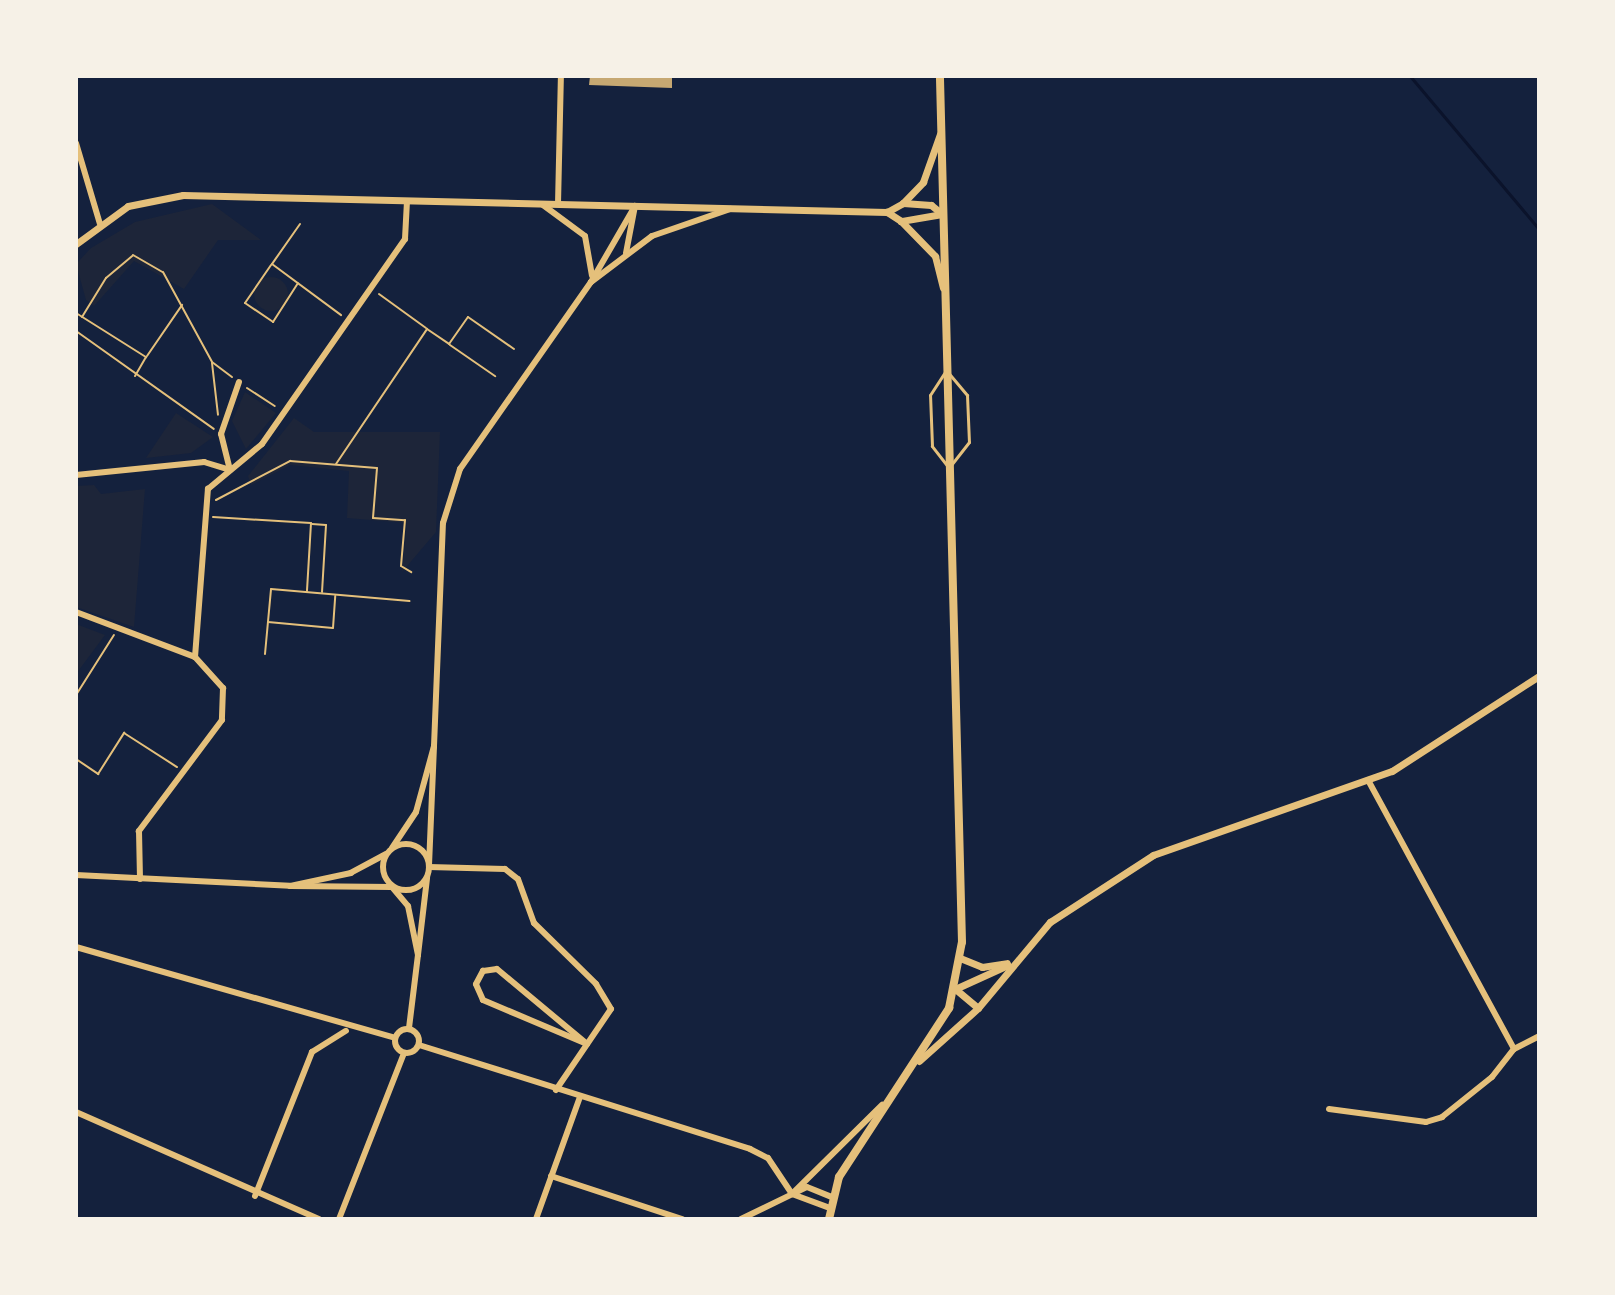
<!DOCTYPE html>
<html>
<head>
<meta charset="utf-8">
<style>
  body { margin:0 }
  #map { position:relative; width:1615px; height:1295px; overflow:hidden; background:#14213d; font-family:Rubik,sans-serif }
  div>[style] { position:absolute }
  .green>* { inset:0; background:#1d2539 }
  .round { border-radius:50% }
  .stream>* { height:3px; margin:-1.5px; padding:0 1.5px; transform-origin:1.5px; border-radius:1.5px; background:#0b132b }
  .building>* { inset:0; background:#c6a872 }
  .path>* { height:2px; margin:-1px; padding:0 1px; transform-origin:1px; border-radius:1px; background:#e5c07b }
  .service>* { height:3px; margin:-1.5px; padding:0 1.5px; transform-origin:1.5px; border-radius:1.5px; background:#e5c07b }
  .minor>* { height:6px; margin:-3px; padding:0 3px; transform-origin:3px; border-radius:3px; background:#e5c07b }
  .minor>.ring { margin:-3px; padding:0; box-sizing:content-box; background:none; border:6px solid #e5c07b; border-radius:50% }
  .tertiary>* { height:7px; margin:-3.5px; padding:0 3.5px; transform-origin:3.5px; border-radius:3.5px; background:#e5c07b }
  .secondary>* { height:8px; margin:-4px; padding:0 4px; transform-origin:4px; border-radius:4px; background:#e5c07b }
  span { translate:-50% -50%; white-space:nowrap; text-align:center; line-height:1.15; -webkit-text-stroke:6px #f6f1e7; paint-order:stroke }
  .frame { position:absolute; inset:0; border:78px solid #f6f1e7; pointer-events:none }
</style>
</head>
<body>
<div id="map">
  <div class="green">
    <i style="clip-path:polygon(212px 204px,261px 240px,218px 240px,184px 289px,134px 261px,94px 306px,86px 300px,76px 264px,91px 248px,135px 222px)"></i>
    <i class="round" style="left:254px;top:277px;width:34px;height:34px"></i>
    <i style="clip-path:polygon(245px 392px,276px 413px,246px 449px,232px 421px)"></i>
    <i style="clip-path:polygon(176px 413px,213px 437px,191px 453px,146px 458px)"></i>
    <i style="clip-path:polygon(294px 418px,314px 432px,440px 432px,436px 532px,402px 572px,407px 523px,347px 518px,349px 471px,290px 465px,251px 485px,248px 476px)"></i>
    <i style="clip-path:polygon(94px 485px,101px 494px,145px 489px,134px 627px,76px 607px,76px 486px)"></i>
    <i style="clip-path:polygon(76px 624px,105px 635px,76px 674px)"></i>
  </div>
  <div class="stream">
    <i style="left:1410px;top:76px;width:200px;rotate:49.9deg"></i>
  </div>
  <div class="building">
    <i style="clip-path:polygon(590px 76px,672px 76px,672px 88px,589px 85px)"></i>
  </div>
  <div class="path">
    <i style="left:300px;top:224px;width:49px;rotate:125deg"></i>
    <i style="left:272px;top:264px;width:86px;rotate:36.5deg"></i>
    <i style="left:271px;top:265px;width:46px;rotate:124.4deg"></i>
    <i style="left:245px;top:303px;width:34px;rotate:34deg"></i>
    <i style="left:273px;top:322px;width:46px;rotate:-57.3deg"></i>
    <i style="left:379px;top:294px;width:58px;rotate:35.9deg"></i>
    <i style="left:76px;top:313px;width:83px;rotate:32.2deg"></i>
    <i style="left:146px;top:357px;width:22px;rotate:120deg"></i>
    <i style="left:82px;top:317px;width:46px;rotate:-58.4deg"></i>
    <i style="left:106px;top:278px;width:35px;rotate:-40deg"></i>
    <i style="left:133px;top:255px;width:34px;rotate:30deg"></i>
    <i style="left:163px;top:272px;width:102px;rotate:61.4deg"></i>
    <i style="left:212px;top:362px;width:25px;rotate:37deg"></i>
    <i style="left:76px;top:331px;width:169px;rotate:35.4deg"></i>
    <i style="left:450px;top:345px;width:55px;rotate:34.6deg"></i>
    <i style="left:147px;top:356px;width:62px;rotate:-55.5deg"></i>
    <i style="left:212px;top:363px;width:52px;rotate:83.4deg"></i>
    <i style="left:247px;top:388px;width:33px;rotate:33deg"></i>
    <i style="left:336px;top:464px;width:163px;rotate:-56deg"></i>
    <i style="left:427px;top:329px;width:27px;rotate:34deg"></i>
    <i style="left:449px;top:344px;width:33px;rotate:-55deg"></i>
    <i style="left:468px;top:317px;width:56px;rotate:34.8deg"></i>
    <i style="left:216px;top:500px;width:84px;rotate:-27.8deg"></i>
    <i style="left:290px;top:461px;width:87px;rotate:4.6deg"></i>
    <i style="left:377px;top:468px;width:50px;rotate:94.6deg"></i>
    <i style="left:373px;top:518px;width:32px;rotate:4deg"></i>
    <i style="left:405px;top:520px;width:46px;rotate:95deg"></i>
    <i style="left:401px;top:566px;width:12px;rotate:31deg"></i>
    <i style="left:213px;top:517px;width:98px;rotate:3.5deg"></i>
    <i style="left:311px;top:523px;width:68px;rotate:93.4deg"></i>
    <i style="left:312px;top:524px;width:14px;rotate:4deg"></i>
    <i style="left:326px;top:525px;width:67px;rotate:93.4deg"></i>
    <i style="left:268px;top:622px;width:65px;rotate:5.3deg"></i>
    <i style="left:333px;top:628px;width:32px;rotate:-86deg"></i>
    <i style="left:265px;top:654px;width:65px;rotate:-84.7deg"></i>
    <i style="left:271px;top:589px;width:139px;rotate:5deg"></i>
    <i style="left:76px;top:695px;width:71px;rotate:-57.7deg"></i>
    <i style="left:76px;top:759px;width:27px;rotate:34deg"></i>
    <i style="left:98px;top:774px;width:49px;rotate:-57.6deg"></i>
    <i style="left:124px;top:733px;width:63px;rotate:32.7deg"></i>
  </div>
  <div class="service">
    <i style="left:946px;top:370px;width:33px;rotate:50deg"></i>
    <i style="left:967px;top:395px;width:47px;rotate:87.6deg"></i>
    <i style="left:969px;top:442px;width:33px;rotate:128deg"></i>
    <i style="left:949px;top:468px;width:28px;rotate:-128deg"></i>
    <i style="left:932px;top:446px;width:51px;rotate:-92.2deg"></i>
    <i style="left:930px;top:395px;width:30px;rotate:-57deg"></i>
  </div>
  <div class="minor">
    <i style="left:76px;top:143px;width:84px;rotate:73.5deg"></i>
    <i style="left:558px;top:204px;width:128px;rotate:-88.7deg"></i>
    <i style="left:543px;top:205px;width:52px;rotate:36.4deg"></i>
    <i style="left:585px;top:236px;width:40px;rotate:80deg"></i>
    <i style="left:626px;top:253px;width:48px;rotate:-79.2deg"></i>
    <i style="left:591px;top:282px;width:76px;rotate:-37deg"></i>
    <i style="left:652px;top:236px;width:83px;rotate:-19.1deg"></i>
    <i style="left:230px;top:470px;width:37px;rotate:-104deg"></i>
    <i style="left:221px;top:434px;width:55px;rotate:-70.9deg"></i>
    <i style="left:76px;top:475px;width:129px;rotate:-5.8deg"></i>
    <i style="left:204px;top:462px;width:27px;rotate:17deg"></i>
    <i style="left:76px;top:612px;width:127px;rotate:20.7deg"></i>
    <i style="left:195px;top:657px;width:42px;rotate:47.9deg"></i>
    <i style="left:223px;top:688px;width:32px;rotate:92deg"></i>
    <i style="left:222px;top:720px;width:139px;rotate:126.8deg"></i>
    <i style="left:139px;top:831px;width:48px;rotate:88.8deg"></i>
    <i style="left:195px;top:657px;width:169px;rotate:-85.6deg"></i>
    <i style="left:208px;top:489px;width:70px;rotate:-39.8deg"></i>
    <i style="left:262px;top:444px;width:250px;rotate:-55.1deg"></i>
    <i style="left:405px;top:239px;width:38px;rotate:-87deg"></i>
    <i style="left:434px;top:746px;width:223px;rotate:-87.7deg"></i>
    <i style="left:443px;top:523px;width:57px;rotate:-72.5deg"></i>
    <i style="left:460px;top:469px;width:228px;rotate:-55deg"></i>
    <i style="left:591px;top:282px;width:88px;rotate:-59.9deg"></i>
    <i style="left:1368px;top:780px;width:306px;rotate:61.5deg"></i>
    <i style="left:1514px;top:1049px;width:28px;rotate:-27deg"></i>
    <i class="ring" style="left:383px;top:844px;width:40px;height:40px"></i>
    <i style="left:392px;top:848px;width:43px;rotate:-56.3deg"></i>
    <i style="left:416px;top:812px;width:68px;rotate:-74.7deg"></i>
    <i style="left:434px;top:746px;width:121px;rotate:92.4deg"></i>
    <i style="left:429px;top:867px;width:76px;rotate:1.5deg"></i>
    <i style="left:505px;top:869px;width:16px;rotate:38deg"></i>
    <i style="left:518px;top:879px;width:47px;rotate:70deg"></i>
    <i style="left:534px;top:923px;width:87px;rotate:44.5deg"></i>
    <i style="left:596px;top:984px;width:29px;rotate:59deg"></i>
    <i style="left:611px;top:1009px;width:98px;rotate:124.2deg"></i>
    <i style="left:386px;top:854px;width:40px;rotate:152deg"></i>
    <i style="left:351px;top:873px;width:62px;rotate:168deg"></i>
    <i style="left:290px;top:886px;width:102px;rotate:0.6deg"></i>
    <i style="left:392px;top:887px;width:25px;rotate:50deg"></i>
    <i style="left:408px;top:906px;width:50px;rotate:78.5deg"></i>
    <i style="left:418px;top:955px;width:78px;rotate:-83.3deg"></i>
    <i style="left:76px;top:875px;width:214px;rotate:2.9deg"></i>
    <i style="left:76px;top:947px;width:332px;rotate:15.9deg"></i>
    <i style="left:497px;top:969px;width:117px;rotate:39.8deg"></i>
    <i style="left:587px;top:1044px;width:113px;rotate:-157.1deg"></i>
    <i style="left:483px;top:1000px;width:17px;rotate:-114deg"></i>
    <i style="left:476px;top:984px;width:15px;rotate:-62deg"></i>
    <i style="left:483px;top:971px;width:14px;rotate:-8deg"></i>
    <i style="left:409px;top:1028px;width:74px;rotate:-83deg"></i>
    <i class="ring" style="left:395px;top:1029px;width:18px;height:18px"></i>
    <i style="left:419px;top:1045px;width:347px;rotate:17.4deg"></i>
    <i style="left:750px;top:1149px;width:20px;rotate:27deg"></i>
    <i style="left:768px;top:1158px;width:43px;rotate:56.3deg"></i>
    <i style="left:1329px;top:1109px;width:98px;rotate:7.6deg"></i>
    <i style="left:1426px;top:1122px;width:17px;rotate:-17deg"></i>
    <i style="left:1442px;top:1117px;width:64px;rotate:-38.7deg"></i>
    <i style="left:1492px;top:1077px;width:36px;rotate:-52deg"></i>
    <i style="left:76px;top:1112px;width:266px;rotate:23.8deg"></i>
    <i style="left:551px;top:1176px;width:138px;rotate:18.2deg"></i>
    <i style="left:792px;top:1194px;width:127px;rotate:-44.7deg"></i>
    <i style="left:792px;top:1194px;width:40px;rotate:20.2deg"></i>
    <i style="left:255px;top:1196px;width:155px;rotate:-68.4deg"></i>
    <i style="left:312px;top:1052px;width:40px;rotate:-32deg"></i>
    <i style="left:339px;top:1219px;width:178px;rotate:-68.6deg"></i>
    <i style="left:536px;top:1219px;width:130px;rotate:-70.2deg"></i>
    <i style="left:741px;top:1219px;width:73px;rotate:-25.9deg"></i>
    <i style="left:807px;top:1187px;width:27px;rotate:22deg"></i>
  </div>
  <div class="tertiary">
    <i style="left:903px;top:203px;width:29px;rotate:-46deg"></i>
    <i style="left:923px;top:182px;width:51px;rotate:-70.5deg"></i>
    <i style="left:901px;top:221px;width:49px;rotate:45.8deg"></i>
    <i style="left:935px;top:256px;width:33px;rotate:76deg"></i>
    <i style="left:76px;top:244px;width:64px;rotate:-36.2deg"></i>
    <i style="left:128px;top:206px;width:56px;rotate:-11.3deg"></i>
    <i style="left:183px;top:195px;width:704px;rotate:1.38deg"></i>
    <i style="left:887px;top:212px;width:18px;rotate:-29deg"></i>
    <i style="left:903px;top:203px;width:28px;rotate:4deg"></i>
    <i style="left:931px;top:205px;width:14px;rotate:39deg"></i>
    <i style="left:942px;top:214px;width:42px;rotate:170.3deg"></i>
    <i style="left:901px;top:221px;width:17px;rotate:-147deg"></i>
    <i style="left:960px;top:958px;width:24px;rotate:22deg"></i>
    <i style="left:982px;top:967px;width:25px;rotate:-9deg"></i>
    <i style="left:978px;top:1008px;width:30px;rotate:-140deg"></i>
    <i style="left:955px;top:989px;width:58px;rotate:-24.4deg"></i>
    <i style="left:919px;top:1061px;width:79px;rotate:-41.9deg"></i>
    <i style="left:978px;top:1008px;width:112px;rotate:-50.1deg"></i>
    <i style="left:1050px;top:922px;width:123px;rotate:-33deg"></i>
    <i style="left:1153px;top:855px;width:253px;rotate:-19.4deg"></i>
    <i style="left:1392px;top:771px;width:175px;rotate:-32.9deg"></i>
  </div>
  <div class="secondary">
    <i style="left:829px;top:1219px;width:43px;rotate:-76.6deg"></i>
    <i style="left:839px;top:1177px;width:202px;rotate:-56.9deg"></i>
    <i style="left:949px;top:1008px;width:67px;rotate:-78.9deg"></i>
    <i style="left:962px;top:942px;width:866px;rotate:-91.46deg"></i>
  </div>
  <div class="frame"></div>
</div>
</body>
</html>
